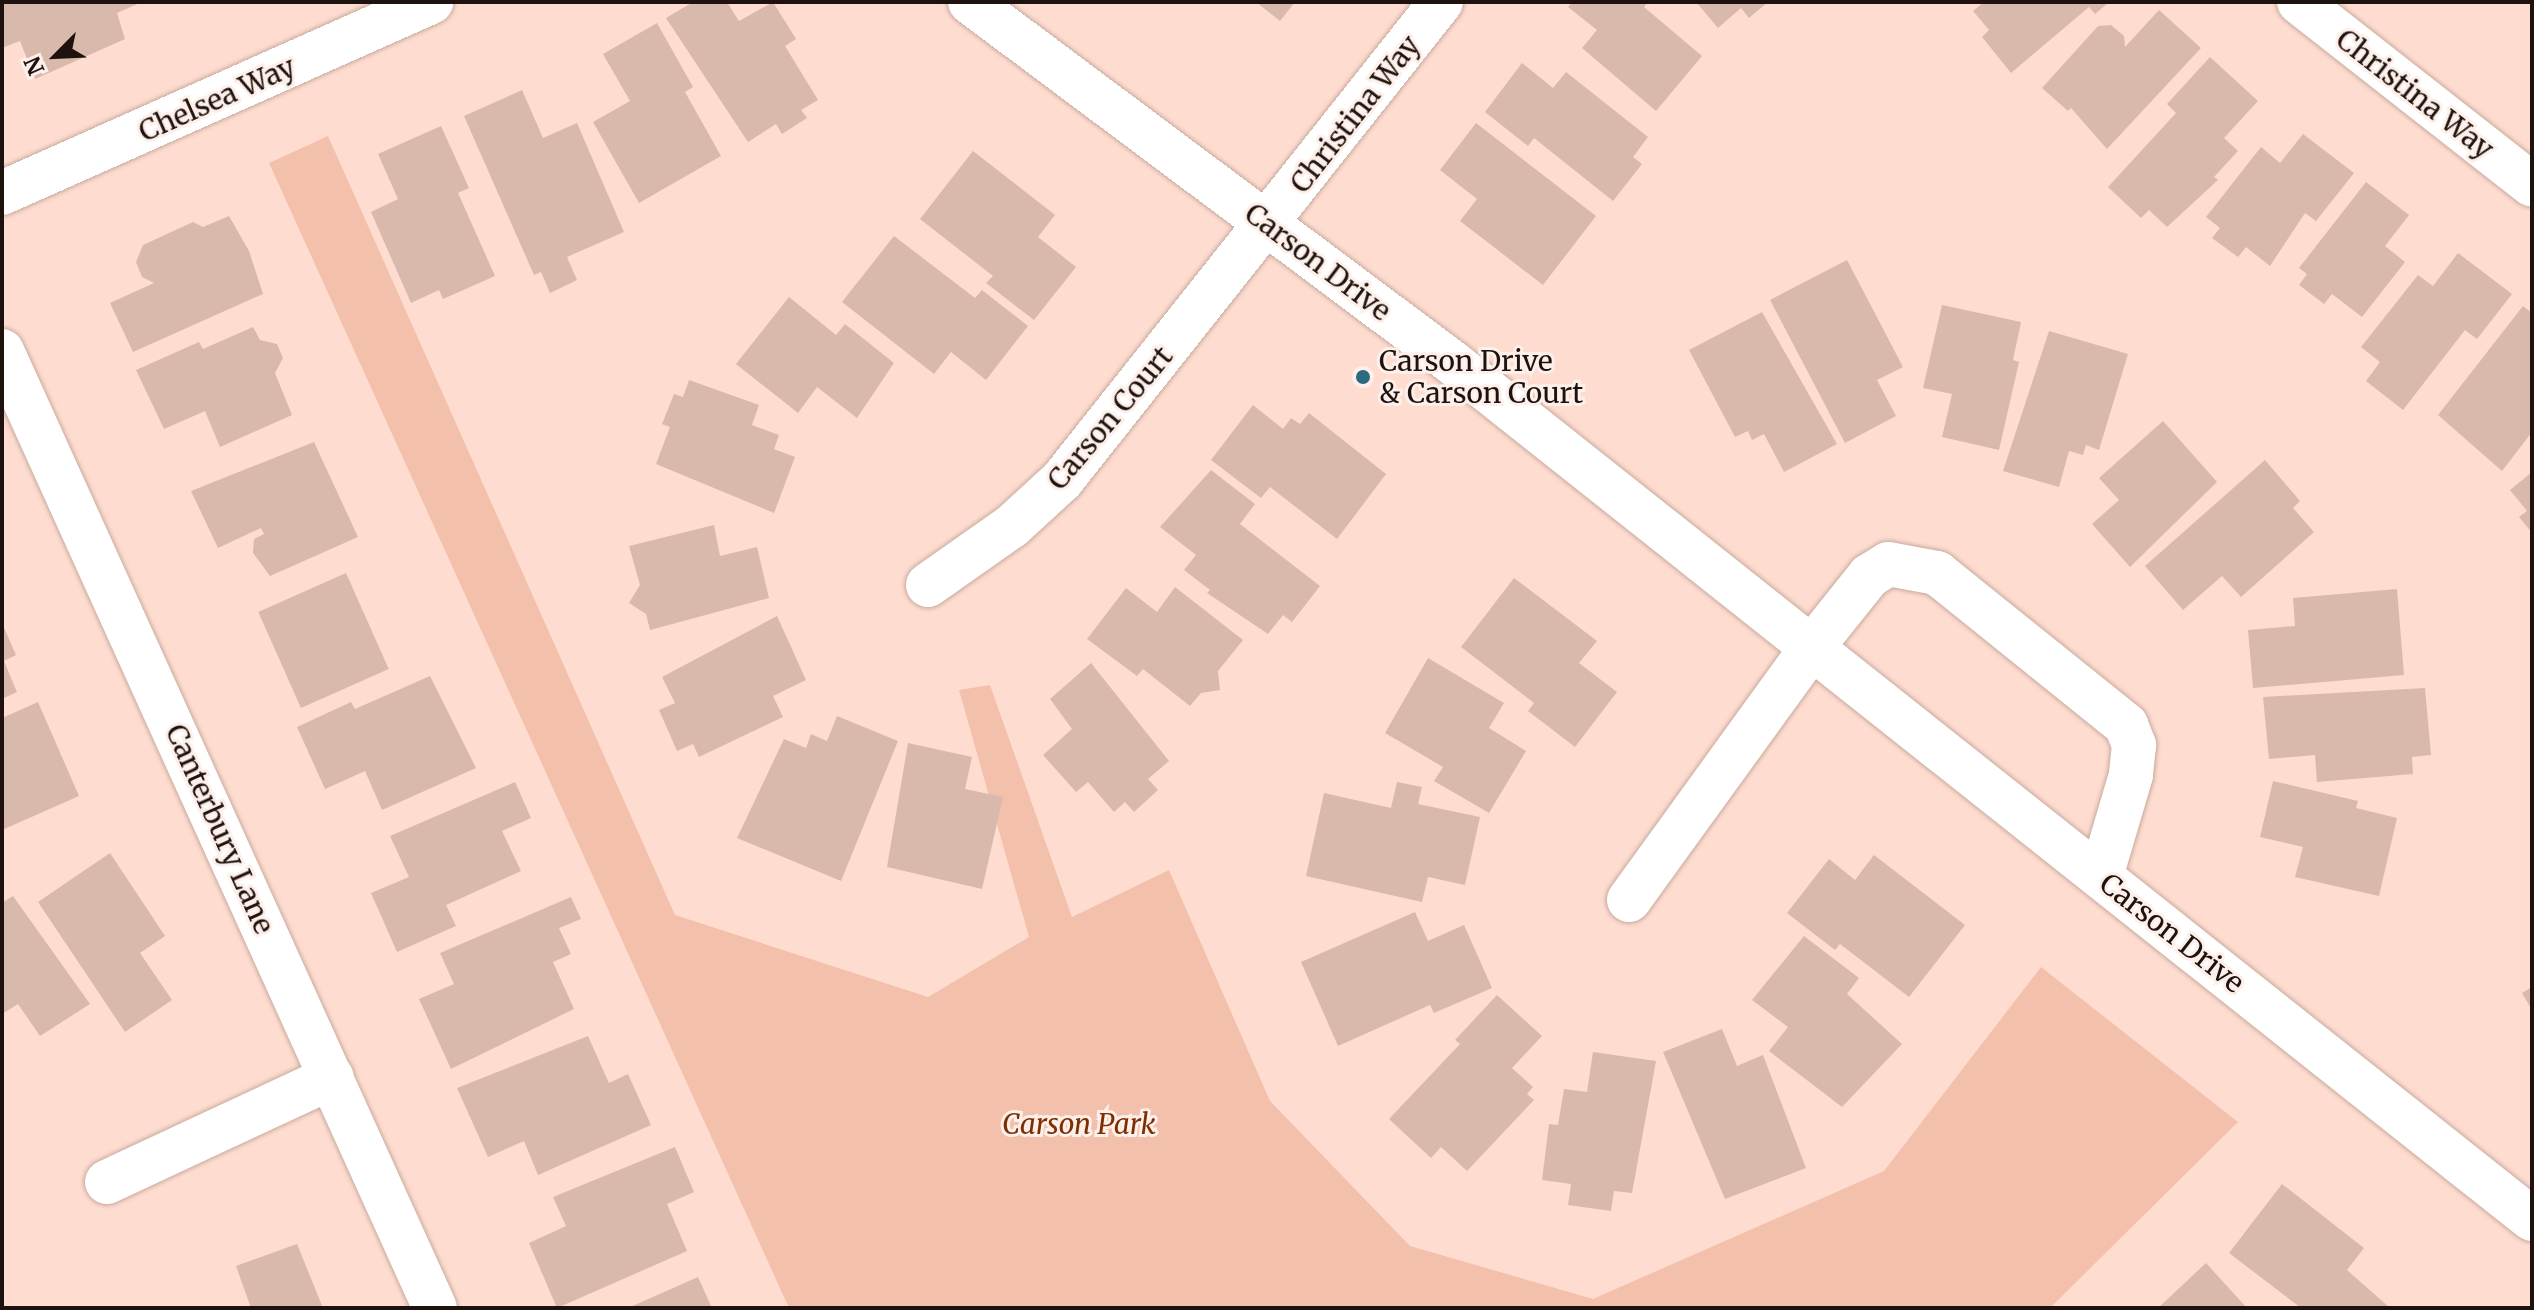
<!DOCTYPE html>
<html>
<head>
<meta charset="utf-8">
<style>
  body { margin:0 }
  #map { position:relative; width:2534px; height:1310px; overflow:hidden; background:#feddd0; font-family:Merriweather,serif }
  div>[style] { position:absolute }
  .green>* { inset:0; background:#f2c0ab }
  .building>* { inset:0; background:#d9b9ac; transform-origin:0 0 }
  .roads { filter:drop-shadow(0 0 2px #c9aa9d) drop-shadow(0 0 2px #c9aa9d) }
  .minor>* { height:44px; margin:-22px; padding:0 22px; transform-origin:22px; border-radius:22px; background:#fff }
  .dots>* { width:22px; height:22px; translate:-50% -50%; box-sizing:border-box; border:4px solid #fdefea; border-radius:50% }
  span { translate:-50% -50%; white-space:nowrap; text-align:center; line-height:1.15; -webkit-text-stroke:6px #fdefea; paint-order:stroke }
  .street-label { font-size:28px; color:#1d120d }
  .poi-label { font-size:28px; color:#1d120d }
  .left { translate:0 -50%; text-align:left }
  .park-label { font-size:28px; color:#7e2f01; font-style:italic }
  .frame { position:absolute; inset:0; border:4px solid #1d120d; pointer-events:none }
  .north { position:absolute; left:16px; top:16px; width:80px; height:80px; -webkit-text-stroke:6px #fdefea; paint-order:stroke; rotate:246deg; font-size:22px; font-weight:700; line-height:32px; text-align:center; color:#1d120d }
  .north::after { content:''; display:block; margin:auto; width:28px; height:36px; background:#1d120d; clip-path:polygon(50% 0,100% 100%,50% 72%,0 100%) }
</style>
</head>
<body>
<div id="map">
  <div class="green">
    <i style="clip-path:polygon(328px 136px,675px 915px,928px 997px,1029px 937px,959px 690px,990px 685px,1072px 917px,1169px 870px,1270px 1101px,1410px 1246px,1593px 1299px,1884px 1171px,2041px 967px,2238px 1122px,2050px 1308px,789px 1308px,269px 163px)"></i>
  </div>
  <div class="building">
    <i style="clip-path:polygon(2px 2px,142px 2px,117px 13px,125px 39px,35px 79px,20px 41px,2px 48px)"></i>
    <i style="clip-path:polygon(693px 2px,727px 2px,739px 21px,773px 2px,796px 39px,785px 46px,818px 100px,801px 110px,807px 118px,782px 134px,776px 124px,748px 142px,666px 18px)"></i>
    <i style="clip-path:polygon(1256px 2px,1295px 2px,1280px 21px)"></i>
    <i style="clip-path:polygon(1572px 2px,1648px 2px,1644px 7px,1702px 56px,1656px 111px,1582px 48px,1597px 30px,1568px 7px)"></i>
    <i style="clip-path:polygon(1696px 2px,1768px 2px,1749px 18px,1741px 8px,1718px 28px)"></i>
    <i style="clip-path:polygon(1984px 2px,2109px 2px,2095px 14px,2089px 7px,2011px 73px,1982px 37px,1989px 30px,1973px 11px)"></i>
    <i style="clip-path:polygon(2159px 10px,2201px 48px,2107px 149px,2071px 108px,2068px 111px,2042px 88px,2098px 26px,2111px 25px,2124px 36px,2125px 47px)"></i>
    <i style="clip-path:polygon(657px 23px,693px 87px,685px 92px,721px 156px,639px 203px,593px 122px,630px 101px,603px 54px)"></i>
    <i style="clip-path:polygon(2210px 57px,2258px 101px,2224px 138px,2238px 151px,2214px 177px,2218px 180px,2167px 227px,2149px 210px,2141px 218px,2108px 187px,2176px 113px,2167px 104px)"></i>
    <i style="clip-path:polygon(1522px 63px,1553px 88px,1566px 72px,1648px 137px,1633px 157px,1642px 164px,1613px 201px,1534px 138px,1528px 146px,1485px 112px)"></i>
    <i style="clip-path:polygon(522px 90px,543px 138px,577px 123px,624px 232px,567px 257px,577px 280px,550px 293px,541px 272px,534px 275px,464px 116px)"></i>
    <i style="clip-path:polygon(1476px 123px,1596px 216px,1543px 285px,1460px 221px,1477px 199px,1440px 170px)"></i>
    <i style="clip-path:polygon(441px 126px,469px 188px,458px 193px,495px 276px,443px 299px,439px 290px,411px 303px,371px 212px,398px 199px,378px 154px)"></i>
    <i style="clip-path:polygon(2303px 134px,2354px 173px,2316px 221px,2305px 213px,2270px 266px,2246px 247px,2238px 257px,2212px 238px,2220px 228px,2206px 217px,2261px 147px,2280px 163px)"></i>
    <i style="clip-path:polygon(973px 151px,1055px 215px,1038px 237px,1076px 267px,1034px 320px,986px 283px,993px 276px,920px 219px)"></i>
    <i style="clip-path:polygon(2366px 182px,2409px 215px,2385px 246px,2405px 262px,2362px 317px,2332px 294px,2324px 304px,2299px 285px,2307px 274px,2299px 268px)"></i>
    <i style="clip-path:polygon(229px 216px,249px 251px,263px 294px,133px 352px,110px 303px,154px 283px,142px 277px,136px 262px,143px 245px,193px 222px,203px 227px)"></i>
    <i style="clip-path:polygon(894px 236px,975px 298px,982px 290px,1028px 326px,986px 380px,951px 352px,934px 374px,842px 302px)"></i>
    <i style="clip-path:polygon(2458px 253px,2512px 294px,2477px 339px,2465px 330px,2403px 410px,2366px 381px,2380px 362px,2361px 347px,2418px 275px,2433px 286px)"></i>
    <i style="clip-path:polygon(1847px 260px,1903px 367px,1877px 380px,1896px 416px,1845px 443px,1770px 300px)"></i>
    <i style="clip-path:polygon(789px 297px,836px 335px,845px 324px,894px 363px,857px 418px,817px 387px,798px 413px,736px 364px)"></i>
    <i style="clip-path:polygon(1942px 305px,2021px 322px,2013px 360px,2019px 362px,1999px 450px,1942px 437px,1952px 394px,1923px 388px)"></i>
    <i style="clip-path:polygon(2523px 306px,2532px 313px,2532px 432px,2502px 471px,2438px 415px)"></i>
    <i style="clip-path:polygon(1762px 312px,1837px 444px,1784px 472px,1764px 434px,1752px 440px,1748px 431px,1735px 437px,1689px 350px)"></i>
    <i style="clip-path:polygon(253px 327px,260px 340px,277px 344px,283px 358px,275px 373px,292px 415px,220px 447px,205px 411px,164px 429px,136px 370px,199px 342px,203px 349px)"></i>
    <i style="clip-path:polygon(2049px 331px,2128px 354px,2099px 450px,2086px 445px,2083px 455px,2069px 451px,2059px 487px,2003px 471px)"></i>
    <i style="clip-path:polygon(689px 380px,759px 405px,752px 425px,779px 435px,774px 449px,795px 457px,774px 513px,656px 464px,670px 427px,662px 424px,674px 394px,683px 397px)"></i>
    <i style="clip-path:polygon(1253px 405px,1283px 429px,1291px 418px,1300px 424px,1309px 413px,1386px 474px,1337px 539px,1270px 487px,1261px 498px,1211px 460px)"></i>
    <i style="clip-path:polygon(2163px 421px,2217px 482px,2130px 567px,2092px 524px,2119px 500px,2099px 478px)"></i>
    <i style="clip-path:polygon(314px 442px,358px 537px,270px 576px,253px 553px,254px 539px,264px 534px,261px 528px,218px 548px,191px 491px)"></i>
    <i style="clip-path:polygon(2265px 460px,2300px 501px,2293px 508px,2314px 532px,2241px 597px,2222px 576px,2183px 610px,2145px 566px)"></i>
    <i style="clip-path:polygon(1211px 470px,1255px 504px,1240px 524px,1320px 586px,1292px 622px,1283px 615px,1268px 634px,1207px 593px,1210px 590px,1184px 570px,1196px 555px,1160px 527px)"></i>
    <i style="clip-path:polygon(2532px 472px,2532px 533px,2519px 517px,2527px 511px,2510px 490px)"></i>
    <i style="clip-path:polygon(714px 525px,720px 556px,757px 547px,769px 598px,650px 630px,646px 614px,629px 603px,640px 585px,629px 546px)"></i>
    <i style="left:346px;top:573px;width:105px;height:96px;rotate:66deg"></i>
    <i style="clip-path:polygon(1514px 578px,1597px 641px,1579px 663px,1617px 692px,1575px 747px,1528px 711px,1534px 703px,1461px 647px)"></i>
    <i style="clip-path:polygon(1175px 587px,1243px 640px,1218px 671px,1220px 690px,1201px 693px,1190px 706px,1143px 669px,1137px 676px,1087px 639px,1126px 588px,1157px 612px)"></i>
    <i style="clip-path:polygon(2397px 589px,2404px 675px,2253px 688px,2248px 630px,2295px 626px,2293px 598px)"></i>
    <i style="clip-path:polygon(777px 616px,806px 680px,773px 696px,783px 717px,699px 757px,693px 744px,677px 751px,659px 710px,675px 703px,662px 677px)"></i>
    <i style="clip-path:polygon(2px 623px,16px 655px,4px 661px,17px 692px,2px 699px)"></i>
    <i style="clip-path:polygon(1428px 658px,1504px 703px,1489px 728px,1526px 751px,1489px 813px,1434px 781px,1443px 767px,1385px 733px)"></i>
    <i style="clip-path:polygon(1091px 663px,1169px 761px,1148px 779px,1158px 790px,1134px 812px,1125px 802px,1114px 812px,1088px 782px,1076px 792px,1043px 755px,1072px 729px,1050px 699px)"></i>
    <i style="clip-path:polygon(430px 676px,476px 768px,382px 810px,365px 771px,325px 789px,297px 727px,351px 702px,355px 709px)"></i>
    <i style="clip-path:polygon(2425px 688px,2431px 755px,2412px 757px,2413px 774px,2317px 782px,2315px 755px,2269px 759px,2263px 697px)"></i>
    <i style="clip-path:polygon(38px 702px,79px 796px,2px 830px,2px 718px)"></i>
    <i style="clip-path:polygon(837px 716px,898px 741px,841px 881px,737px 838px,784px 739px,806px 748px,811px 734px,827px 741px)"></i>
    <i style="clip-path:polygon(908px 743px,972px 757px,965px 789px,1003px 797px,982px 889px,887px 867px)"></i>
    <i style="clip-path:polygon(2273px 781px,2358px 801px,2356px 808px,2397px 818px,2379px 896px,2295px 877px,2303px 847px,2260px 837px)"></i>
    <i style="clip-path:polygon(515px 782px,531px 818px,502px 831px,521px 871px,446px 905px,456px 926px,397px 952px,371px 893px,409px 877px,390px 836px)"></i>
    <i style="clip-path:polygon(1397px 782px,1422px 787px,1418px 804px,1480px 817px,1465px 885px,1428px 877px,1422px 902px,1306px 876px,1324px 793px,1391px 808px)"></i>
    <i style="clip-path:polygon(110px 853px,165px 936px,140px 953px,172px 1000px,125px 1032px,38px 902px)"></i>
    <i style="clip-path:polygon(1874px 855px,1965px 925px,1909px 997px,1840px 944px,1835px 950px,1787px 913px,1829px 859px,1855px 880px)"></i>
    <i style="clip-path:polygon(13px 896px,90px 1004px,40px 1036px,18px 1004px,2px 1014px,2px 903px)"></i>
    <i style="clip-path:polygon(571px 897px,581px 919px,559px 928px,571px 954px,553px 962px,574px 1009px,451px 1069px,419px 999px,454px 984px,440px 953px)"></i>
    <i style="clip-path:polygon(1415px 912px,1428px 941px,1464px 925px,1492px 988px,1434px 1013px,1430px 1005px,1338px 1046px,1301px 962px)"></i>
    <i style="clip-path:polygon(1804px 936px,1859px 978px,1847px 994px,1902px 1044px,1842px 1107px,1769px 1051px,1788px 1027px,1752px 1000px)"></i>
    <i style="clip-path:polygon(2532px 987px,2532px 1010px,2522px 993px)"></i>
    <i style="clip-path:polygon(1497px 995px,1542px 1036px,1512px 1068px,1533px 1087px,1527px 1094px,1534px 1100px,1467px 1171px,1441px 1147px,1431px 1158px,1389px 1119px,1460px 1044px,1455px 1040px)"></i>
    <i style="clip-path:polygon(1722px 1029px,1737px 1066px,1763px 1055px,1806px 1168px,1725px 1199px,1663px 1052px)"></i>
    <i style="clip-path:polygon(588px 1036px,609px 1083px,628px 1074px,651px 1125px,538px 1175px,524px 1141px,488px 1157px,457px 1088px)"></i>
    <i style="clip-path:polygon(1593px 1052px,1656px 1061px,1632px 1193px,1614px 1191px,1611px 1211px,1568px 1205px,1571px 1184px,1542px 1180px,1549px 1124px,1558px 1125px,1564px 1089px,1587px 1092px)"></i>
    <i style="clip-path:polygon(675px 1147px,694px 1192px,667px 1204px,687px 1251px,557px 1308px,529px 1243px,566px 1226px,553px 1197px)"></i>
    <i style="clip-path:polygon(2282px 1184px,2364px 1248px,2347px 1270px,2390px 1308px,2301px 1308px,2229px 1253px)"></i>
    <i style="clip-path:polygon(297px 1244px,323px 1308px,251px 1308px,236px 1266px)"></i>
    <i style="clip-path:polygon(2206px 1263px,2247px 1308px,2158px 1308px)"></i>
    <i style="clip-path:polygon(698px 1277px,712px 1308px,628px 1308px)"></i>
  </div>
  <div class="roads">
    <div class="minor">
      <i style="left:970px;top:2px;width:603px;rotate:36.77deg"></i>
      <i style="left:1453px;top:363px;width:1377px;rotate:38.43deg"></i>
      <i style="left:2299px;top:2px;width:296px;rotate:38.1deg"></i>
      <i style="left:2px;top:193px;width:470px;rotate:-24deg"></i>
      <i style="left:2px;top:351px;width:1050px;rotate:65.66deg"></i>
      <i style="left:928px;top:585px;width:103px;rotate:-35.1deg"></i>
      <i style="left:1012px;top:526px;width:68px;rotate:-42.6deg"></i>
      <i style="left:1062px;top:480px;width:610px;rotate:-51.59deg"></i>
      <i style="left:1629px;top:900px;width:314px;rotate:-54.1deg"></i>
      <i style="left:1813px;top:646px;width:90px;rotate:-51.3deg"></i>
      <i style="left:1869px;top:576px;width:22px;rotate:-32deg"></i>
      <i style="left:1888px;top:564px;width:50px;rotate:10.4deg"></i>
      <i style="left:1937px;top:573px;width:243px;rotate:38.8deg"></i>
      <i style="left:2126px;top:725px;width:22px;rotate:68deg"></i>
      <i style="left:2134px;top:745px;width:30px;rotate:96deg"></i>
      <i style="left:2131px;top:775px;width:105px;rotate:106.5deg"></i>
      <i style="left:107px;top:1182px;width:248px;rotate:-25deg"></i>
    </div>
  </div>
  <div class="dots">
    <i style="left:1363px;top:377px;background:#2b6a80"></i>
  </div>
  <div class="street-label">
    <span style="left:2415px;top:94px;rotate:38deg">Christina Way</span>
    <span style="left:217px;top:99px;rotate:-24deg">Chelsea Way</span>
    <span style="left:1355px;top:114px;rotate:-52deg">Christina Way</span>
    <span style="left:1318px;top:262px;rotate:37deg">Carson Drive</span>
    <span style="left:1110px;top:418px;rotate:-50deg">Carson Court</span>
    <span style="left:220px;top:829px;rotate:66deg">Canterbury Lane</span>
    <span style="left:2172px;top:933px;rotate:38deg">Carson Drive</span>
  </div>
  <div class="poi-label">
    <span class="left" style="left:1379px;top:377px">Carson Drive<br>&amp; Carson Court</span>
  </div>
  <div class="park-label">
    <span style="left:1079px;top:1124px">Carson Park</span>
  </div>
  <div class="frame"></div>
  <div class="north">N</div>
</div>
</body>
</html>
